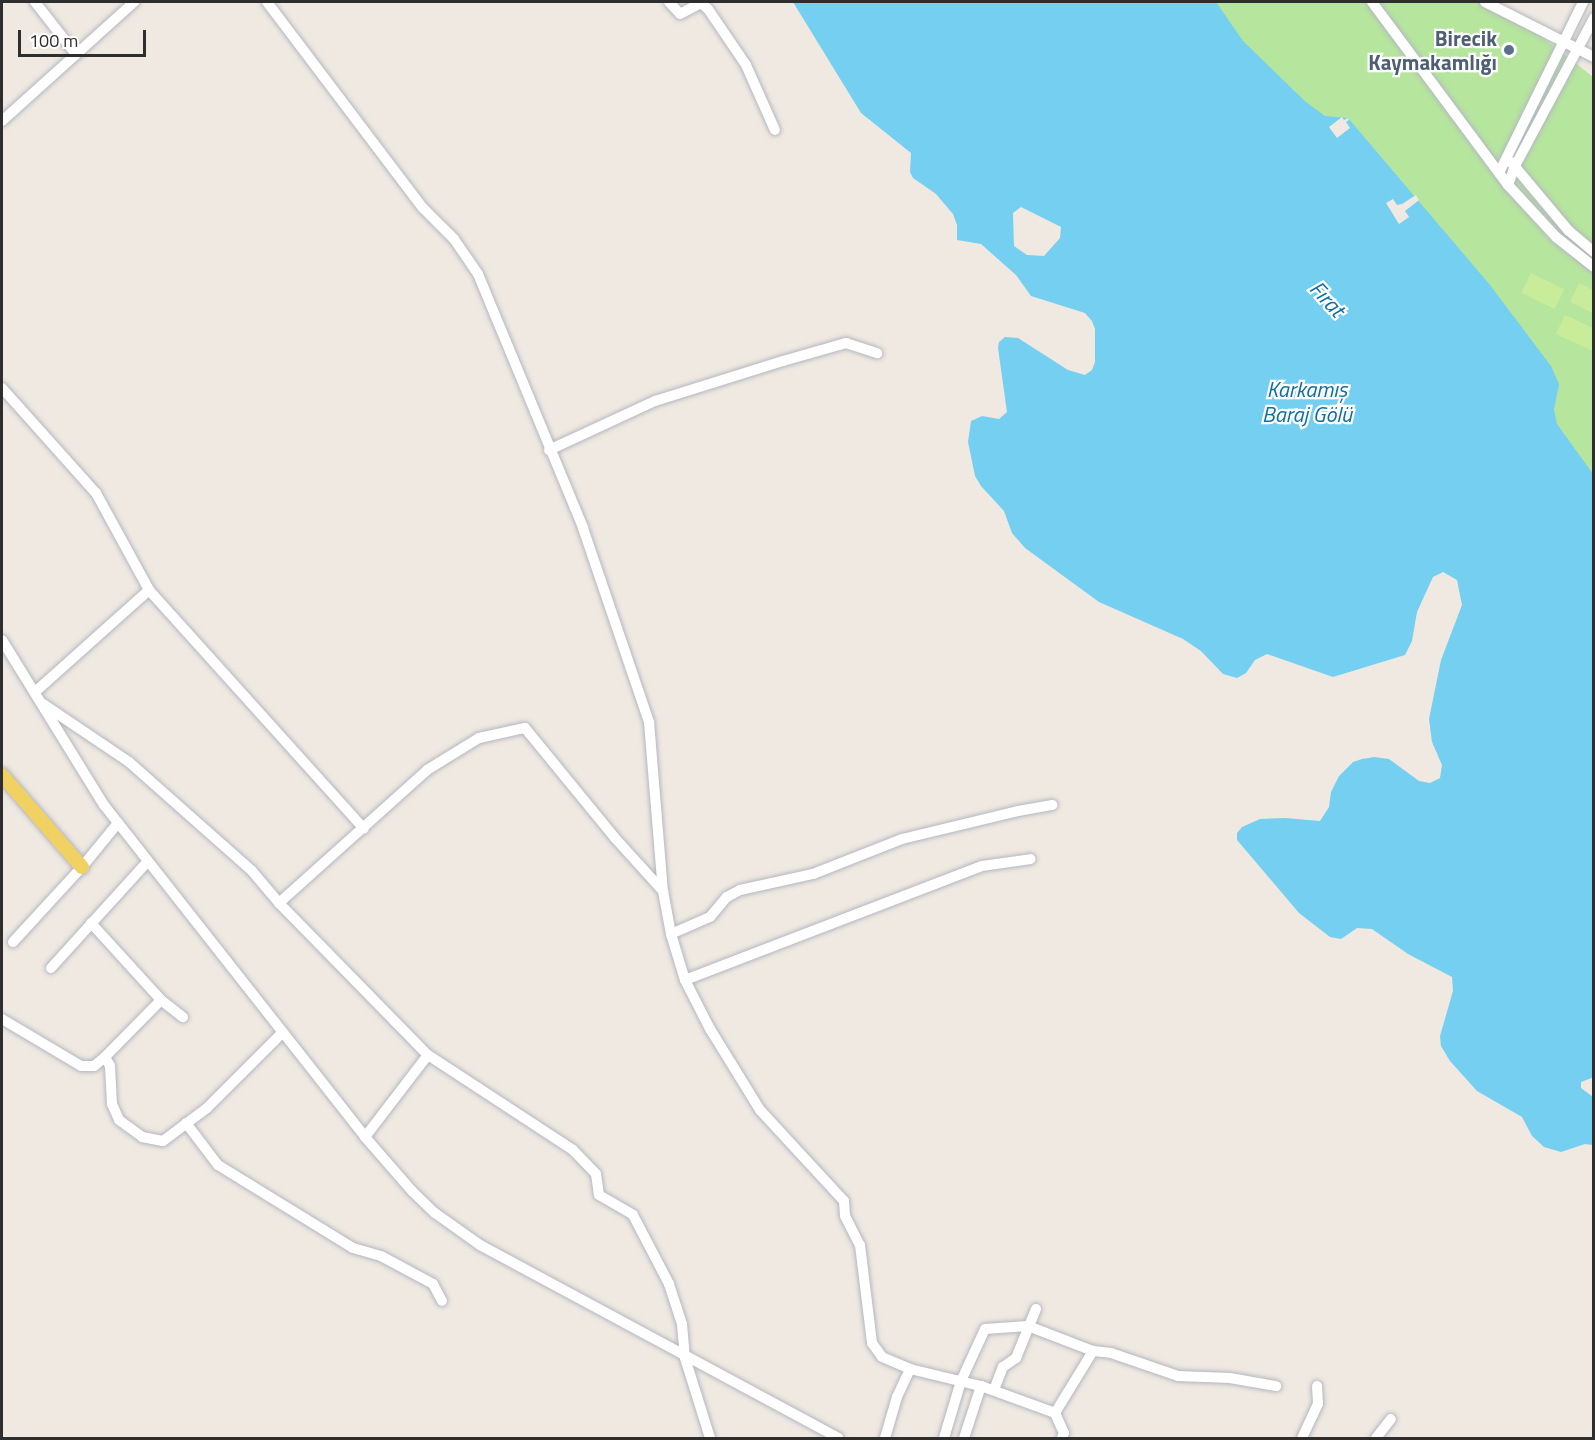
<!DOCTYPE html>
<html>
<head>
<meta charset="utf-8">
<style>
  body { margin:0 }
  #map { position:relative; width:1595px; height:1440px; overflow:hidden; background:#efe9e1; font-family:"Titillium Web",sans-serif }
  div>[style] { position:absolute }
  .green>* { inset:0; background:#b6e59e }
  .pitch>* { inset:0; background:#c9ec9a; transform-origin:0 0 }
  .water>* { inset:0; background:#75cff0 }
  .pier>* { inset:0; background:#efe9e1 }
  .roads { filter:drop-shadow(0 0 2px #b4b7c1) drop-shadow(0 0 2px #b4b7c1) }
  .minor>* { height:10px; margin:-5px; padding:0 5px; transform-origin:5px; border-radius:5px; background:#fff }
  .major>* { height:14px; margin:-7px; padding:0 7px; transform-origin:7px; border-radius:7px; background:#f2d163 }
  .dots>* { width:16px; height:16px; translate:-50% -50%; box-sizing:border-box; border:3px solid #fff; border-radius:50% }
  span { translate:-50% -50%; white-space:nowrap; text-align:center; line-height:1.15; -webkit-text-stroke:4.5px #fff; paint-order:stroke }
  .service-label { font-size:21px; color:#4e5e75; font-weight:700 }
  .right { translate:-100% -50%; text-align:right }
  .water-label { font-size:22px; color:#0d6fa3; font-style:italic }
  .frame { position:absolute; inset:0; border:3px solid #2e2e2e; pointer-events:none }
  .scale { position:absolute; left:18px; top:30px; width:128px; height:27px; box-sizing:border-box; border:3px solid #2e2e2e; border-top:0; padding-left:8px; font-size:18px; line-height:21px; white-space:nowrap; color:#2e2e2e; -webkit-text-stroke:4px #fff; paint-order:stroke }
</style>
</head>
<body>
<div id="map">
  <div class="green">
    <i style="clip-path:polygon(1198px 2px,1498px 2px,1593px 77px,1593px 487px,1294px 90px,1224px 42px)"></i>
  </div>
  <div class="pitch">
    <i style="left:1531px;top:273px;width:37px;height:22px;rotate:26deg"></i>
    <i style="clip-path:polygon(1579px 283px,1593px 290px,1593px 313px,1570px 302px)"></i>
    <i style="clip-path:polygon(1565px 315px,1593px 328px,1593px 351px,1556px 334px)"></i>
  </div>
  <div class="water">
    <i style="clip-path:polygon(evenodd,793px 2px,1216px 2px,1243px 41px,1306px 102px,1325px 116px,1348px 118px,1490px 285px,1551px 366px,1559px 384px,1554px 410px,1557px 424px,1593px 474px,1594px 1077px,1581px 1082px,1581px 1088px,1593px 1097px,1593px 1145px,1585px 1144px,1561px 1152px,1544px 1147px,1532px 1136px,1522px 1117px,1477px 1091px,1450px 1061px,1441px 1046px,1440px 1036px,1453px 991px,1452px 977px,1408px 954px,1372px 929px,1357px 928px,1341px 939px,1330px 937px,1299px 913px,1237px 840px,1237px 833px,1242px 827px,1260px 819px,1285px 818px,1320px 821px,1329px 807px,1331px 792px,1339px 776px,1353px 762px,1362px 759px,1374px 757px,1389px 759px,1419px 781px,1430px 783px,1440px 778px,1442px 765px,1432px 742px,1429px 719px,1441px 660px,1462px 605px,1457px 580px,1443px 572px,1433px 577px,1417px 612px,1412px 641px,1405px 655px,1333px 677px,1267px 654px,1255px 660px,1246px 673px,1237px 678px,1223px 674px,1201px 651px,1183px 639px,1099px 602px,1025px 548px,1012px 533px,1004px 511px,981px 486px,975px 476px,968px 442px,971px 421px,982px 416px,999px 419px,1007px 412px,998px 348px,999px 342px,1005px 337px,1018px 338px,1068px 370px,1085px 375px,1092px 370px,1095px 362px,1095px 329px,1092px 321px,1085px 313px,1031px 296px,1016px 275px,981px 244px,957px 240px,957px 225px,953px 214px,936px 194px,913px 178px,910px 172px,911px 153px,861px 113px,793px 2px,1021px 207px,1061px 227px,1060px 238px,1044px 256px,1027px 255px,1014px 246px,1013px 213px,1021px 207px)"></i>
  </div>
  <div class="pier">
    <i style="clip-path:polygon(1342px 117px,1344px 120px,1348px 118px,1349px 120px,1346px 122px,1350px 128px,1337px 138px,1329px 127px)"></i>
    <i style="clip-path:polygon(1416px 195px,1419px 200px,1405px 211px,1409px 217px,1399px 224px,1386px 203px,1393px 199px,1397px 205px,1402px 204px)"></i>
  </div>
  <div class="roads">
    <div class="minor">
      <i style="left:35px;top:2px;width:65px;rotate:51.9deg"></i>
      <i style="left:267px;top:2px;width:258px;rotate:52.9deg"></i>
      <i style="left:423px;top:208px;width:44px;rotate:45deg"></i>
      <i style="left:454px;top:239px;width:42px;rotate:55.6deg"></i>
      <i style="left:478px;top:274px;width:275px;rotate:67.5deg"></i>
      <i style="left:583px;top:528px;width:205px;rotate:71.2deg"></i>
      <i style="left:649px;top:722px;width:170px;rotate:85.3deg"></i>
      <i style="left:663px;top:891px;width:44px;rotate:79.5deg"></i>
      <i style="left:671px;top:934px;width:48px;rotate:73.1deg"></i>
      <i style="left:685px;top:980px;width:55px;rotate:63deg"></i>
      <i style="left:710px;top:1029px;width:95px;rotate:58.3deg"></i>
      <i style="left:760px;top:1110px;width:124px;rotate:47.3deg"></i>
      <i style="left:844px;top:1201px;width:15px;rotate:86deg"></i>
      <i style="left:845px;top:1216px;width:33px;rotate:63deg"></i>
      <i style="left:860px;top:1245px;width:99px;rotate:83deg"></i>
      <i style="left:872px;top:1343px;width:17px;rotate:54deg"></i>
      <i style="left:882px;top:1357px;width:30px;rotate:23deg"></i>
      <i style="left:910px;top:1369px;width:73px;rotate:13.5deg"></i>
      <i style="left:981px;top:1386px;width:79px;rotate:20deg"></i>
      <i style="left:1055px;top:1413px;width:22px;rotate:66deg"></i>
      <i style="left:1064px;top:1433px;width:5px;rotate:112deg"></i>
      <i style="left:669px;top:2px;width:16px;rotate:47deg"></i>
      <i style="left:680px;top:14px;width:24px;rotate:-28deg"></i>
      <i style="left:701px;top:3px;width:9px;rotate:41deg"></i>
      <i style="left:708px;top:9px;width:68px;rotate:55.8deg"></i>
      <i style="left:746px;top:65px;width:71px;rotate:66deg"></i>
      <i style="left:1372px;top:2px;width:228px;rotate:53.4deg"></i>
      <i style="left:1508px;top:185px;width:71px;rotate:47.3deg"></i>
      <i style="left:1556px;top:237px;width:48px;rotate:38.3deg"></i>
      <i style="left:1485px;top:2px;width:122px;rotate:26.8deg"></i>
      <i style="left:2px;top:121px;width:178px;rotate:-42deg"></i>
      <i style="left:1511px;top:162px;width:90px;rotate:50deg"></i>
      <i style="left:1569px;top:231px;width:33px;rotate:40deg"></i>
      <i style="left:1499px;top:173px;width:191px;rotate:-63.8deg"></i>
      <i style="left:1508px;top:185px;width:20px;rotate:-70deg"></i>
      <i style="left:1515px;top:166px;width:168px;rotate:-61.9deg"></i>
      <i style="left:2px;top:388px;width:141px;rotate:48.2deg"></i>
      <i style="left:96px;top:493px;width:111px;rotate:61.3deg"></i>
      <i style="left:149px;top:590px;width:321px;rotate:48deg"></i>
      <i style="left:549px;top:450px;width:117px;rotate:-24.8deg"></i>
      <i style="left:655px;top:401px;width:134px;rotate:-17.4deg"></i>
      <i style="left:783px;top:361px;width:66px;rotate:-15.9deg"></i>
      <i style="left:846px;top:343px;width:33px;rotate:18deg"></i>
      <i style="left:2px;top:640px;width:194px;rotate:58.3deg"></i>
      <i style="left:104px;top:805px;width:422px;rotate:51.8deg"></i>
      <i style="left:365px;top:1137px;width:72px;rotate:49deg"></i>
      <i style="left:412px;top:1191px;width:32px;rotate:44deg"></i>
      <i style="left:435px;top:1213px;width:55px;rotate:35.4deg"></i>
      <i style="left:480px;top:1245px;width:407px;rotate:28.3deg"></i>
      <i style="left:35px;top:692px;width:153px;rotate:-41.8deg"></i>
      <i style="left:43px;top:704px;width:104px;rotate:34deg"></i>
      <i style="left:129px;top:762px;width:164px;rotate:41.5deg"></i>
      <i style="left:252px;top:871px;width:42px;rotate:49.8deg"></i>
      <i style="left:279px;top:903px;width:213px;rotate:45.6deg"></i>
      <i style="left:428px;top:1055px;width:173px;rotate:33.2deg"></i>
      <i style="left:573px;top:1150px;width:33px;rotate:46deg"></i>
      <i style="left:596px;top:1174px;width:21px;rotate:82deg"></i>
      <i style="left:599px;top:1195px;width:39px;rotate:30deg"></i>
      <i style="left:633px;top:1215px;width:78px;rotate:62.4deg"></i>
      <i style="left:669px;top:1284px;width:42px;rotate:72deg"></i>
      <i style="left:682px;top:1324px;width:34px;rotate:85deg"></i>
      <i style="left:685px;top:1358px;width:84px;rotate:72.6deg"></i>
      <i style="left:279px;top:903px;width:199px;rotate:-41.9deg"></i>
      <i style="left:427px;top:770px;width:61px;rotate:-31.6deg"></i>
      <i style="left:479px;top:738px;width:47px;rotate:-12.3deg"></i>
      <i style="left:525px;top:728px;width:142px;rotate:50.7deg"></i>
      <i style="left:615px;top:838px;width:72px;rotate:47.8deg"></i>
      <i style="left:91px;top:923px;width:104px;rotate:47.7deg"></i>
      <i style="left:161px;top:1000px;width:28px;rotate:38deg"></i>
      <i style="left:671px;top:934px;width:43px;rotate:-23.6deg"></i>
      <i style="left:710px;top:917px;width:26px;rotate:-50deg"></i>
      <i style="left:727px;top:897px;width:15px;rotate:-28deg"></i>
      <i style="left:740px;top:890px;width:75px;rotate:-12.4deg"></i>
      <i style="left:813px;top:874px;width:96px;rotate:-21.5deg"></i>
      <i style="left:902px;top:839px;width:119px;rotate:-13.6deg"></i>
      <i style="left:1018px;top:811px;width:35px;rotate:-10deg"></i>
      <i style="left:13px;top:942px;width:102px;rotate:-47.4deg"></i>
      <i style="left:82px;top:867px;width:57px;rotate:-50.7deg"></i>
      <i style="left:51px;top:968px;width:144px;rotate:-47.8deg"></i>
      <i style="left:685px;top:980px;width:318px;rotate:-21deg"></i>
      <i style="left:982px;top:866px;width:49px;rotate:-8.1deg"></i>
      <i style="left:161px;top:1000px;width:80px;rotate:134.5deg"></i>
      <i style="left:105px;top:1057px;width:10px;rotate:61deg"></i>
      <i style="left:110px;top:1066px;width:38px;rotate:87deg"></i>
      <i style="left:112px;top:1104px;width:17px;rotate:66deg"></i>
      <i style="left:119px;top:1120px;width:29px;rotate:36deg"></i>
      <i style="left:142px;top:1137px;width:21px;rotate:11deg"></i>
      <i style="left:163px;top:1141px;width:55px;rotate:-36.9deg"></i>
      <i style="left:207px;top:1108px;width:107px;rotate:-45deg"></i>
      <i style="left:2px;top:1019px;width:92px;rotate:30.7deg"></i>
      <i style="left:81px;top:1066px;width:13px"></i>
      <i style="left:94px;top:1066px;width:14px;rotate:-39deg"></i>
      <i style="left:186px;top:1123px;width:53px;rotate:52.7deg"></i>
      <i style="left:218px;top:1165px;width:158px;rotate:31.6deg"></i>
      <i style="left:353px;top:1248px;width:29px;rotate:16deg"></i>
      <i style="left:381px;top:1256px;width:59px;rotate:28.3deg"></i>
      <i style="left:433px;top:1284px;width:19px;rotate:62deg"></i>
      <i style="left:365px;top:1137px;width:103px;rotate:-52.5deg"></i>
      <i style="left:994px;top:1390px;width:25px;rotate:-69deg"></i>
      <i style="left:1003px;top:1367px;width:16px;rotate:-35deg"></i>
      <i style="left:1016px;top:1358px;width:53px;rotate:-67.8deg"></i>
      <i style="left:1055px;top:1413px;width:73px;rotate:-58.5deg"></i>
      <i style="left:885px;top:1438px;width:43px;rotate:-73.7deg"></i>
      <i style="left:897px;top:1397px;width:31px;rotate:-65deg"></i>
      <i style="left:944px;top:1438px;width:59px;rotate:-73.4deg"></i>
      <i style="left:961px;top:1381px;width:57px;rotate:-65.2deg"></i>
      <i style="left:985px;top:1329px;width:43px;rotate:-4deg"></i>
      <i style="left:1028px;top:1326px;width:70px;rotate:21deg"></i>
      <i style="left:1093px;top:1351px;width:18px;rotate:6deg"></i>
      <i style="left:1111px;top:1353px;width:71px;rotate:18.9deg"></i>
      <i style="left:1178px;top:1376px;width:52px;rotate:2.2deg"></i>
      <i style="left:1230px;top:1378px;width:47px;rotate:9.9deg"></i>
      <i style="left:964px;top:1438px;width:55px;rotate:-71.9deg"></i>
      <i style="left:1302px;top:1438px;width:38px;rotate:-65deg"></i>
      <i style="left:1318px;top:1404px;width:18px;rotate:-93deg"></i>
      <i style="left:1376px;top:1438px;width:24px;rotate:-52deg"></i>
    </div>
    <div class="major">
      <i style="left:2px;top:775px;width:122px;rotate:49deg"></i>
    </div>
  </div>
  <div class="dots">
    <i style="left:1509px;top:50px;background:#5c6f8a"></i>
  </div>
  <div class="service-label">
    <span class="right" style="left:1497px;top:50px">Birecik<br>Kaymakamlığı</span>
  </div>
  <div class="water-label">
    <span style="left:1327px;top:299px;rotate:47deg">Fırat</span>
    <span style="left:1307px;top:402px">Karkamış<br>Baraj Gölü</span>
  </div>
  <div class="frame"></div>
  <div class="scale">100 m</div>
</div>
</body>
</html>
